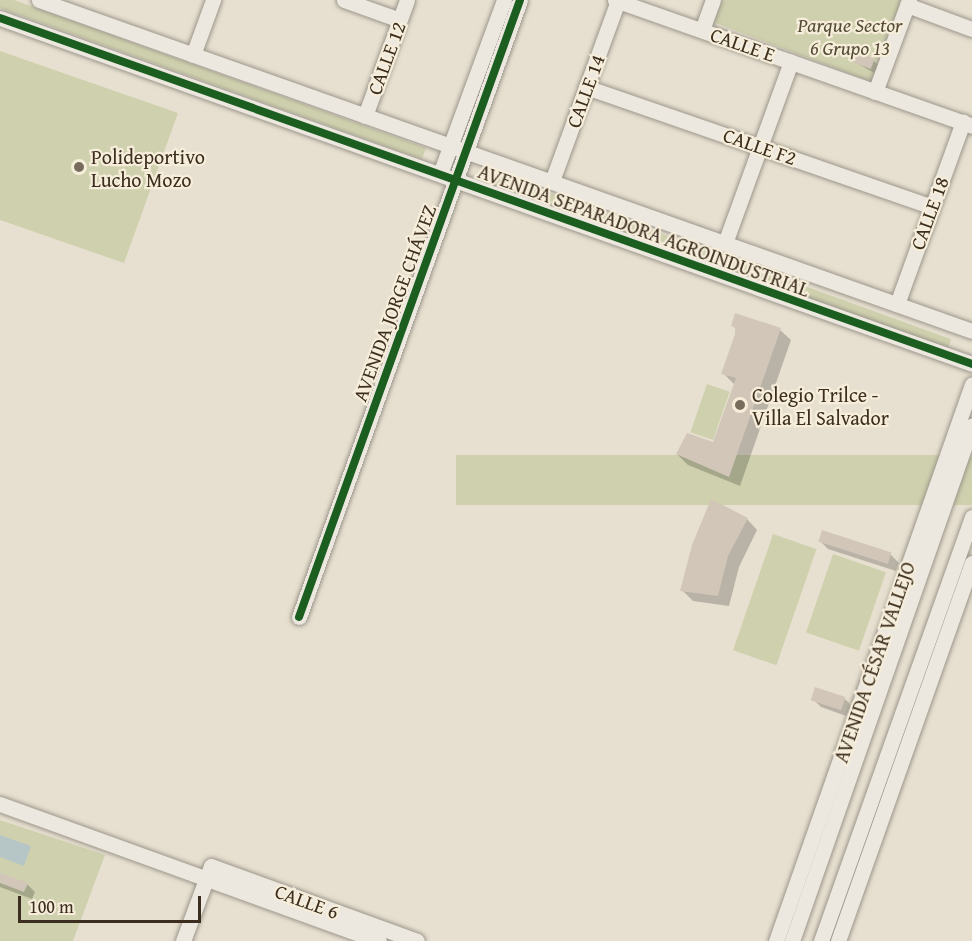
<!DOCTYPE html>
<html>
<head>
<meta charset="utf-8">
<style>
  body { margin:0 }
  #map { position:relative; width:972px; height:941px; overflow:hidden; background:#e7e0d0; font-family:"Gentium Book Plus",serif }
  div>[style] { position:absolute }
  .green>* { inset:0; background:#cfd1ae; transform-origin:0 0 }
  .water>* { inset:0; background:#b6c6c6 }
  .shadow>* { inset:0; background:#0003 }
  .building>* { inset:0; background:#d2c6b9; transform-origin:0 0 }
  .roads { filter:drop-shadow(0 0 2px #9c968b) drop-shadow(0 0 2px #9c968b) }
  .minor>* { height:15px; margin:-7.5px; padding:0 7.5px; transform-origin:7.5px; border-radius:7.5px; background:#ece8e0 }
  .cycleway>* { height:8px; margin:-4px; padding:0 4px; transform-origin:4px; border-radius:4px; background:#1b5e20 }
  .dots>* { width:16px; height:16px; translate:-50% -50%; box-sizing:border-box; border:3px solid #f6edda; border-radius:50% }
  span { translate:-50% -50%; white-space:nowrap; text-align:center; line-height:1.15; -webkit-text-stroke:4.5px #f6edda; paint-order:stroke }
  .park-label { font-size:20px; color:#564c35; font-style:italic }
  .street-label { font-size:20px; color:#3c2e1e }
  .poi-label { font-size:20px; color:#3c2e1e }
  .left { translate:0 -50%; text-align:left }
  .scale { position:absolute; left:18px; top:896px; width:183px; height:27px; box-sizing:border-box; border:3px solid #3c2e1e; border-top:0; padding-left:8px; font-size:18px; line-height:21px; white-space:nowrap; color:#3c2e1e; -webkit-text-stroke:4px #f6edda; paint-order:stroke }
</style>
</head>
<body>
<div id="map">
  <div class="green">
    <i style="clip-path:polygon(0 0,14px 0,426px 148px,422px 159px,0 8px)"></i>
    <i style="clip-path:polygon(722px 0,901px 0,872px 82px,713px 22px)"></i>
    <i style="clip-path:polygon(0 51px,178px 113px,124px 263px,0 220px)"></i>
    <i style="left:486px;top:170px;width:495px;height:12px;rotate:20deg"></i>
    <i style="left:707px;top:384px;width:24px;height:51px;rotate:19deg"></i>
    <i style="left:972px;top:455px;width:50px;height:516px;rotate:90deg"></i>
    <i style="left:773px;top:534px;width:46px;height:123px;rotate:19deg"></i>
    <i style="left:833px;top:554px;width:56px;height:83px;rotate:19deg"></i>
    <i style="clip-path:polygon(0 820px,105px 855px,73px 941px,0 941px)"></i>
  </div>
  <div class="water">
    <i style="clip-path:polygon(0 835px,31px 846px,24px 866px,0 857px)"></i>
  </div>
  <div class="shadow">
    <i style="clip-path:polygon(874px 61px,879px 66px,876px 74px,855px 62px)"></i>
    <i style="clip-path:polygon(732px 325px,780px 330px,791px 340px,740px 486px,688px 465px,677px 454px,714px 444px,735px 385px,723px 373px,737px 330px)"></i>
    <i style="clip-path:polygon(747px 519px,757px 530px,739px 567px,729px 606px,693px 601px,682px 590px)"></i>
    <i style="clip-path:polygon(820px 541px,891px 555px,899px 563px,896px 571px,828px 549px)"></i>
    <i style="clip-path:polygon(844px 698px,852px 706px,849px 717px,821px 707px,813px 699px)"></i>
    <i style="clip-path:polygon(0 874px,27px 884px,35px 892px,32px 899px,0 887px)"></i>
  </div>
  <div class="building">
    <i style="left:857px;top:52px;width:19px;height:11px;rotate:21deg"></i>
    <i style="clip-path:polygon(735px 313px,781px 328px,729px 477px,676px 454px,687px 433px,713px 442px,736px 378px,721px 374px,735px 334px,735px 327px,731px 326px)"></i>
    <i style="clip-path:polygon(711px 499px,748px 518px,728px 556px,718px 596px,680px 591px,692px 545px)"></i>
    <i style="left:822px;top:530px;width:73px;height:12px;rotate:18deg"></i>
    <i style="left:815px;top:687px;width:32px;height:14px;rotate:18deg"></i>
    <i style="clip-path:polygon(0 873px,28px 883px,24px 892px,0 883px)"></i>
  </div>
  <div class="roads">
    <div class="minor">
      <i style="left:39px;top:0;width:990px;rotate:19.53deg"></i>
      <i style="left:344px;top:0;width:59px;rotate:19.7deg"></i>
      <i style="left:615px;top:0;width:379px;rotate:19.4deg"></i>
      <i style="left:907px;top:5px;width:69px;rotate:20.3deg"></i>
      <i style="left:0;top:18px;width:1032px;rotate:19.59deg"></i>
      <i style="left:702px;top:30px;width:32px;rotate:-70deg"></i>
      <i style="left:193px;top:55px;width:59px;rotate:-70deg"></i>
      <i style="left:586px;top:87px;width:366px;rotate:19.1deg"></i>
      <i style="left:875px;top:92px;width:98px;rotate:-69.7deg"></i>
      <i style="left:365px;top:116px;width:123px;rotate:-70.1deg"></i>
      <i style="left:440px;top:174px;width:185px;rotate:-69.8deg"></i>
      <i style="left:552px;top:181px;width:192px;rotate:-69.9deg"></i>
      <i style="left:725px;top:243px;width:193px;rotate:-70deg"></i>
      <i style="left:897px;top:304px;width:194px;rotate:-70.1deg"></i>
      <i style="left:299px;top:617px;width:655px;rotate:-70.29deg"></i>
      <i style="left:0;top:804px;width:403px;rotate:19.9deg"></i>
      <i style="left:183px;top:941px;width:80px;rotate:-69.5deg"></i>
      <i style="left:211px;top:866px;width:219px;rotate:20deg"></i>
      <i style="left:776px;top:941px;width:590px;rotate:-70.61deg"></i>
      <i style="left:792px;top:941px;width:546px;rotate:-70.77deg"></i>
      <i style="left:821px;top:941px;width:450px;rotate:-70.4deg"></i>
      <i style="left:838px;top:941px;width:401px;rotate:-70.5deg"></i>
    </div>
  </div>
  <div class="cycleway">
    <i style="left:0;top:18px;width:1032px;rotate:19.59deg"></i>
    <i style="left:299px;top:617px;width:655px;rotate:-70.29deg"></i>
  </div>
  <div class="dots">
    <i style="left:79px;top:167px;background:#786c5c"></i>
    <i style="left:740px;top:405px;background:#786c5c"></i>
  </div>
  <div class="park-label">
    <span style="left:850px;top:36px">Parque Sector<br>6 Grupo 13</span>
  </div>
  <div class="street-label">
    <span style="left:743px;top:44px;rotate:19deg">CALLE E</span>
    <span style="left:386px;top:58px;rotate:-70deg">CALLE 12</span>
    <span style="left:585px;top:91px;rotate:-70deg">CALLE 14</span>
    <span style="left:760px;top:146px;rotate:19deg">CALLE F2</span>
    <span style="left:929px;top:213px;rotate:-70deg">CALLE 18</span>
    <span style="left:644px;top:230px;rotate:20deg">AVENIDA SEPARADORA AGROINDUSTRIAL</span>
    <span style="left:394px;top:303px;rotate:-70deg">AVENIDA JORGE CHÁVEZ</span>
    <span style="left:874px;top:662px;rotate:-71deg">AVENIDA CÉSAR VALLEJO</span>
    <span style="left:307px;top:901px;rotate:20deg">CALLE 6</span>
  </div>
  <div class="poi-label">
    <span class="left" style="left:91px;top:168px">Polideportivo<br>Lucho Mozo</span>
    <span class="left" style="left:752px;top:406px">Colegio Trilce -<br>Villa El Salvador</span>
  </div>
  <div class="scale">100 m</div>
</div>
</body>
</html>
